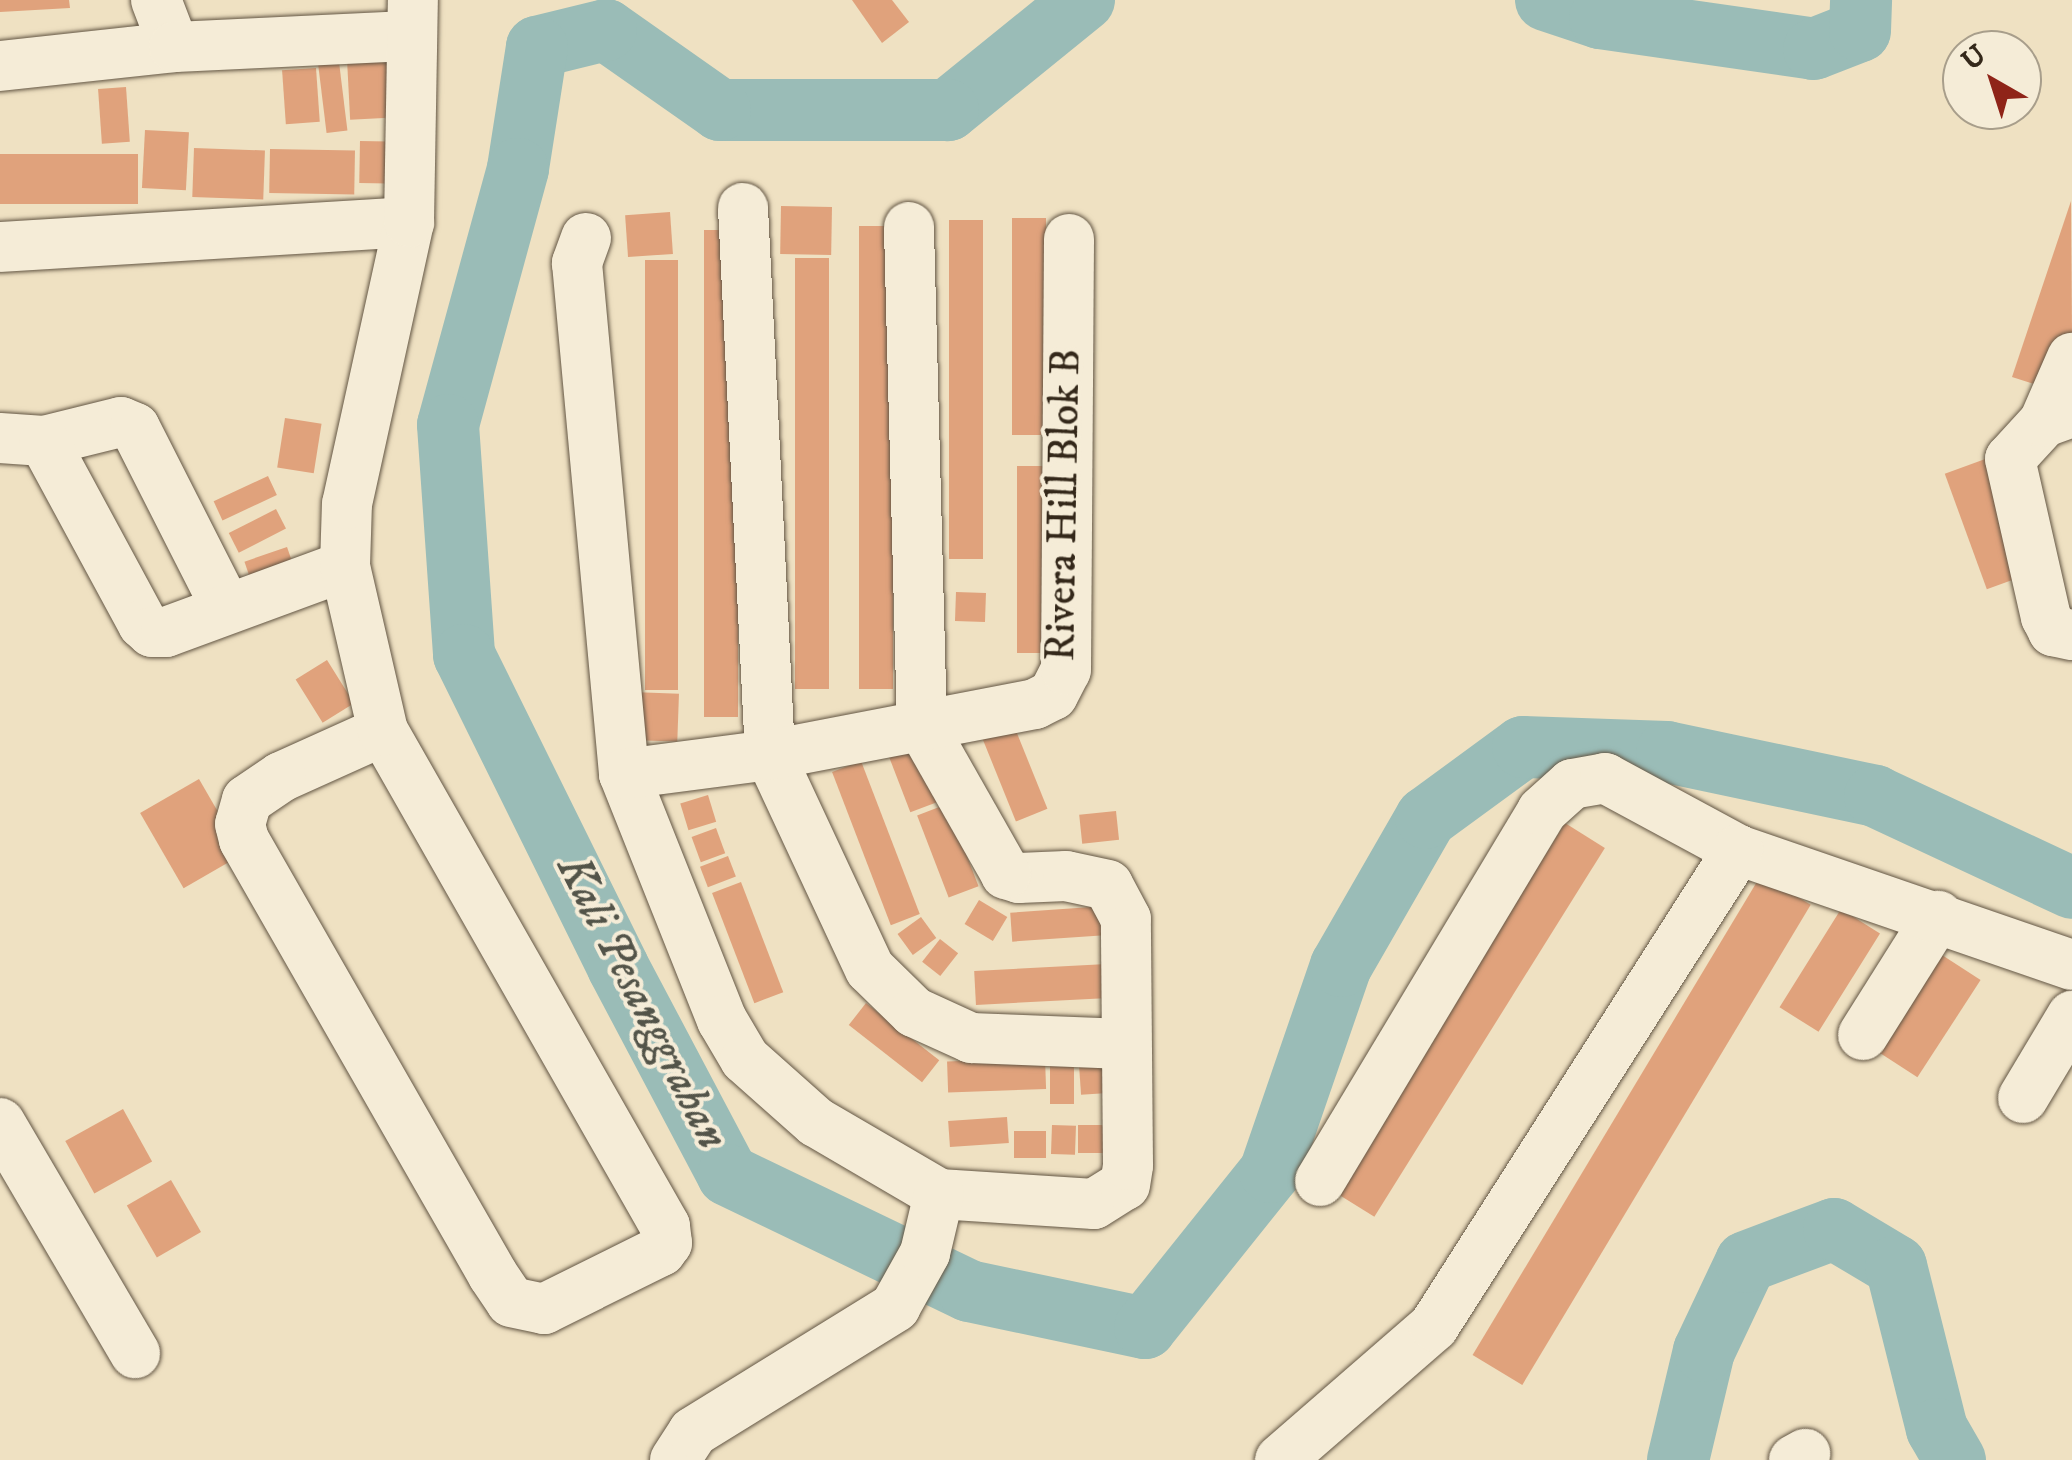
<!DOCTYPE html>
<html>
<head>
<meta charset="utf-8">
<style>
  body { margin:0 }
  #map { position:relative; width:2072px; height:1460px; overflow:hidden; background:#efe1c2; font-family:"IM FELL DW Pica",serif }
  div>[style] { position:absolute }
  .river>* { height:62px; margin:-31px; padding:0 31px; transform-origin:31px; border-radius:31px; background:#9abcb7 }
  .building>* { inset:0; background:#e0a27c; transform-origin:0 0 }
  .roads { filter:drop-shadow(0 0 2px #635644) drop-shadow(0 0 2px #635644) }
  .minor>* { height:50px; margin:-25px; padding:0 25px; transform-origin:25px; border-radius:25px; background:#f5ecd7 }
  span { translate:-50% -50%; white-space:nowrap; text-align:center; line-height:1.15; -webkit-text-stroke:8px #f5ecd7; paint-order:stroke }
  .street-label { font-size:42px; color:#34281a }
  .water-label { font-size:45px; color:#535449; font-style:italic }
  .north { position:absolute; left:1942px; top:30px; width:100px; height:100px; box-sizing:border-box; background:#f5ecd7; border:2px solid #a89e8b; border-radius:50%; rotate:321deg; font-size:28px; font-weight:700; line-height:40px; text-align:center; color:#34281a }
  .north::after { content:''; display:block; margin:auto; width:35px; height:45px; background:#8f2418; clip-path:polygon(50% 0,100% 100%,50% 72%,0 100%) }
</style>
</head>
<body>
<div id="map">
  <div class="river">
    <i style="left:1084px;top:0;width:175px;rotate:141deg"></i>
    <i style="left:948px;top:110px;width:228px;rotate:180deg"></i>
    <i style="left:720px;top:110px;width:139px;rotate:-144.9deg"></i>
    <i style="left:606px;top:30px;width:71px;rotate:166.2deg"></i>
    <i style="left:537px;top:47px;width:123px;rotate:98.9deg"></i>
    <i style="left:518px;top:169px;width:265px;rotate:105.3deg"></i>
    <i style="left:448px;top:425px;width:231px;rotate:86deg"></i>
    <i style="left:464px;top:655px;width:348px;rotate:63.7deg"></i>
    <i style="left:618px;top:967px;width:235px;rotate:62.1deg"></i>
    <i style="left:728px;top:1175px;width:267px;rotate:25.7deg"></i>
    <i style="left:969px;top:1291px;width:180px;rotate:11.9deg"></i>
    <i style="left:1145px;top:1328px;width:200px;rotate:-51.3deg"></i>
    <i style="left:1270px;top:1172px;width:218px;rotate:-71deg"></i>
    <i style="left:1341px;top:966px;width:171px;rotate:-60.1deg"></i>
    <i style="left:1426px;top:818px;width:120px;rotate:-36.2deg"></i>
    <i style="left:1523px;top:747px;width:144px;rotate:2deg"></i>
    <i style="left:1667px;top:752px;width:213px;rotate:11.9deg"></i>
    <i style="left:1875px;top:796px;width:217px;rotate:25deg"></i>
    <i style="left:1546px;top:0;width:57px;rotate:18.4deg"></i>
    <i style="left:1600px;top:18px;width:216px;rotate:8.2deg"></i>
    <i style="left:1814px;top:49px;width:49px;rotate:-21.4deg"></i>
    <i style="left:1860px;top:31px;width:31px;rotate:-88deg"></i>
    <i style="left:1678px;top:1460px;width:112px;rotate:-76.6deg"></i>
    <i style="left:1704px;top:1351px;width:98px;rotate:-64.7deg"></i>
    <i style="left:1746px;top:1262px;width:94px;rotate:-20.6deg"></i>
    <i style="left:1834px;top:1229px;width:72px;rotate:30.8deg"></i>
    <i style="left:1896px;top:1266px;width:168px;rotate:75.9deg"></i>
    <i style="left:1937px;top:1429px;width:36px;rotate:60deg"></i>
  </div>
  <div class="building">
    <i style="clip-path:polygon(0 0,69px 0,70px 8px,0 12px)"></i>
    <i style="clip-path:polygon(852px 0,892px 0,909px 22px,882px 43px)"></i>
    <i style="left:400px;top:58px;width:59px;height:53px;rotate:87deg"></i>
    <i style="left:339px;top:62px;width:69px;height:21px;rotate:83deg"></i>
    <i style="left:316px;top:68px;width:54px;height:34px;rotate:86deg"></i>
    <i style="left:126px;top:87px;width:55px;height:28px;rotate:86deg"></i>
    <i style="left:145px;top:130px;width:44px;height:58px;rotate:3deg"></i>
    <i style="left:360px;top:141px;width:43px;height:42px;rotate:1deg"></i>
    <i style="left:194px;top:148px;width:71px;height:49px;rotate:2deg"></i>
    <i style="left:270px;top:149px;width:85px;height:44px;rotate:1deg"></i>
    <i style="left:0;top:154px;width:138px;height:50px"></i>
    <i style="clip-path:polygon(2071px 201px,2072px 334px,2053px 390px,2012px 377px)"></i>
    <i style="left:781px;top:206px;width:51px;height:48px;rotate:1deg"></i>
    <i style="left:670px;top:212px;width:42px;height:45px;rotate:86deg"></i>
    <i style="left:1012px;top:218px;width:34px;height:217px"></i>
    <i style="left:949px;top:220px;width:34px;height:339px"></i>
    <i style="left:859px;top:226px;width:34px;height:463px"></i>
    <i style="left:704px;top:230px;width:34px;height:487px"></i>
    <i style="left:795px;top:258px;width:34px;height:431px"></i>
    <i style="left:645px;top:260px;width:33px;height:430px"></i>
    <i style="left:285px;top:418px;width:37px;height:50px;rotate:9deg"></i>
    <i style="left:1988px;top:458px;width:123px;height:46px;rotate:70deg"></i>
    <i style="left:1017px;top:466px;width:34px;height:187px"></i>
    <i style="left:268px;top:476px;width:21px;height:60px;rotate:65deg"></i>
    <i style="left:276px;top:509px;width:22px;height:53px;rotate:63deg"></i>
    <i style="left:287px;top:547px;width:21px;height:45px;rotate:71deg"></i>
    <i style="left:956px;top:592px;width:30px;height:29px;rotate:2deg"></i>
    <i style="left:327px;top:660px;width:51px;height:37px;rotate:58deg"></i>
    <i style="left:632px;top:692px;width:47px;height:48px;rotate:2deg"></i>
    <i style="left:1010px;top:716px;width:100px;height:34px;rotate:68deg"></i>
    <i style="left:918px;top:743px;width:62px;height:32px;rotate:69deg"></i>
    <i style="left:861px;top:761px;width:164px;height:31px;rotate:69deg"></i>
    <i style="left:199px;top:779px;width:87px;height:68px;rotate:60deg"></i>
    <i style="left:708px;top:795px;width:28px;height:29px;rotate:73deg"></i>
    <i style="left:947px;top:804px;width:88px;height:32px;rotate:69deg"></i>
    <i style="left:1116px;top:811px;width:29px;height:37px;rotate:84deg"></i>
    <i style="left:1565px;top:823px;width:47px;height:435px;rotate:32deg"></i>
    <i style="left:716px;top:828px;width:27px;height:26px;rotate:70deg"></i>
    <i style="left:728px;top:856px;width:22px;height:30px;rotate:69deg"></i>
    <i style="left:1761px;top:875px;width:58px;height:560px;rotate:31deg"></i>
    <i style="left:741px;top:882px;width:118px;height:31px;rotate:69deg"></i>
    <i style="left:979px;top:900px;width:33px;height:28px;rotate:31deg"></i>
    <i style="left:1106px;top:906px;width:29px;height:96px;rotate:86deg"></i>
    <i style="left:1841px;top:909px;width:46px;height:116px;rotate:32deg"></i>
    <i style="left:921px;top:917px;width:26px;height:29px;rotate:54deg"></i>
    <i style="left:940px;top:939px;width:23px;height:29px;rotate:38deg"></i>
    <i style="left:1942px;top:955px;width:46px;height:116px;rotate:33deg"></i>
    <i style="left:1107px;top:964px;width:34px;height:133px;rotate:87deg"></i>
    <i style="left:866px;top:1003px;width:93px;height:28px;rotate:38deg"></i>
    <i style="left:1045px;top:1058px;width:31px;height:98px;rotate:88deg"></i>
    <i style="left:1050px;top:1062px;width:24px;height:42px"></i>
    <i style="left:1106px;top:1064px;width:29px;height:27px;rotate:86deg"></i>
    <i style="left:123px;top:1109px;width:60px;height:66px;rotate:61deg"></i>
    <i style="left:1007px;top:1117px;width:26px;height:59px;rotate:86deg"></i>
    <i style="left:1052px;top:1125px;width:24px;height:29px;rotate:2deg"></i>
    <i style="left:1078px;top:1125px;width:27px;height:28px"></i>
    <i style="left:1046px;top:1131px;width:27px;height:32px;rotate:90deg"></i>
    <i style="left:171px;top:1180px;width:60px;height:51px;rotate:60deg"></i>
  </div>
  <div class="roads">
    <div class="minor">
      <i style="left:156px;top:0;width:50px;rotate:69deg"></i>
      <i style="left:0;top:66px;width:175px;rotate:-6.2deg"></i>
      <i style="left:174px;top:47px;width:235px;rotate:-2.7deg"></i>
      <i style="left:743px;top:208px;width:548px;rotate:87.17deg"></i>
      <i style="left:770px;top:755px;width:236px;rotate:65deg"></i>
      <i style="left:870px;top:969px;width:62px;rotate:44.3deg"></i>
      <i style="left:914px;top:1012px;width:63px;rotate:24.5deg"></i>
      <i style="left:971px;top:1038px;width:154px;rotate:2.2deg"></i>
      <i style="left:586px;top:238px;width:27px;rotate:110deg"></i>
      <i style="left:577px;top:263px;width:513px;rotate:84.74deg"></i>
      <i style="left:624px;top:774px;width:265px;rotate:68.3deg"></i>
      <i style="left:722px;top:1020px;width:45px;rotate:59.5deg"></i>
      <i style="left:745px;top:1059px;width:95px;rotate:41.6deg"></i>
      <i style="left:816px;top:1122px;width:143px;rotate:30.3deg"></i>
      <i style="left:939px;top:1194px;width:155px;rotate:3.7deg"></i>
      <i style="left:1094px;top:1204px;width:36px;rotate:-32deg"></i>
      <i style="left:1125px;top:1185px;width:20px;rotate:-81deg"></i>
      <i style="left:1128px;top:1165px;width:246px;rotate:-90.5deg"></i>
      <i style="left:1126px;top:919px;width:38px;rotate:-118deg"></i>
      <i style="left:1108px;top:885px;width:43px;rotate:-167.9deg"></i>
      <i style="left:1066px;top:876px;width:47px;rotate:177.6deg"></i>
      <i style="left:1019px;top:878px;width:14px;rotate:-163deg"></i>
      <i style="left:1006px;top:874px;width:170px;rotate:-119.6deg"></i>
      <i style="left:922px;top:726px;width:499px;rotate:-91.5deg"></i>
      <i style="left:0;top:247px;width:410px;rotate:-3.5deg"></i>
      <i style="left:2072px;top:412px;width:30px;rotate:160deg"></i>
      <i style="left:2044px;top:422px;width:50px;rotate:132.6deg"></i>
      <i style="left:2010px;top:459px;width:162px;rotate:77.2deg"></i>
      <i style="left:2046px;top:617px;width:16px;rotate:63deg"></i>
      <i style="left:2053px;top:631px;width:19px;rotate:12deg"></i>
      <i style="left:2044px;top:422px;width:70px;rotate:-66.4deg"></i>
      <i style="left:0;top:438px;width:44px;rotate:3.9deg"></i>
      <i style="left:44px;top:441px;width:79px;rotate:-13.9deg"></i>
      <i style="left:121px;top:422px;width:15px;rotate:23deg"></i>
      <i style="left:135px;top:428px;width:203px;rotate:63.1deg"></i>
      <i style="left:44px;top:441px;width:208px;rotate:61.6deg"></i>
      <i style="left:143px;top:624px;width:12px;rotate:42deg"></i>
      <i style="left:152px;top:632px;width:14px"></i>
      <i style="left:166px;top:632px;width:191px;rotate:-20.2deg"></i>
      <i style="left:383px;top:731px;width:112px;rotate:155.7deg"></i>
      <i style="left:281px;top:777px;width:41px;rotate:145.9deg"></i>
      <i style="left:247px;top:800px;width:25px;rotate:106deg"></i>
      <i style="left:240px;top:824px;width:16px;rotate:76deg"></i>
      <i style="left:244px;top:840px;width:501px;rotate:60.21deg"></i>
      <i style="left:493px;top:1275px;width:32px;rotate:56deg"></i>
      <i style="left:511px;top:1302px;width:34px;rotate:12deg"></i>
      <i style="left:544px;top:1309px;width:131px;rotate:-26.4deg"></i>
      <i style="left:661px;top:1251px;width:10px;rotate:-53deg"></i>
      <i style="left:667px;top:1243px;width:17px;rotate:-97deg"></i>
      <i style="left:665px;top:1226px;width:570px;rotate:-119.67deg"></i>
      <i style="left:383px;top:731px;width:169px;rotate:-103deg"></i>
      <i style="left:345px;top:566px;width:62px;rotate:-88.2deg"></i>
      <i style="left:347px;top:504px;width:289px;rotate:-77.6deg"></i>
      <i style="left:409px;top:222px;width:222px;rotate:-89deg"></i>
      <i style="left:624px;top:774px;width:147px;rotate:-7.4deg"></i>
      <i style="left:770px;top:755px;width:270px;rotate:-10.9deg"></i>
      <i style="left:1035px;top:704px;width:20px;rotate:-27deg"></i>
      <i style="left:1053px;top:695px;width:28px;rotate:-63deg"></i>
      <i style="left:1066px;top:670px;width:431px;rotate:-89.6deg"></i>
      <i style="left:1863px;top:1035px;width:141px;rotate:-57.8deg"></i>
      <i style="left:2023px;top:1098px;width:96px;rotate:-59.1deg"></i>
      <i style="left:0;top:1123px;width:267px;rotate:59.6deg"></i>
      <i style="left:1320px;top:1181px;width:431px;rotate:-59deg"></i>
      <i style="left:1542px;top:811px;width:40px;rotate:-42deg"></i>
      <i style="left:1572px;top:784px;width:34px;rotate:-10deg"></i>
      <i style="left:1605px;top:778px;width:151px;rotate:28.4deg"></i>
      <i style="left:1738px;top:850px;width:353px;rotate:19deg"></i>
      <i style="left:675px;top:1460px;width:33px;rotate:-57deg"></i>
      <i style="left:693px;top:1432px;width:238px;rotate:-31.7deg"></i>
      <i style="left:895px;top:1307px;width:62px;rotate:-60.9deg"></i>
      <i style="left:925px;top:1253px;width:61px;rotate:-76.7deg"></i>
      <i style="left:1280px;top:1460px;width:204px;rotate:-41deg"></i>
      <i style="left:1434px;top:1326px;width:565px;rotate:-57.44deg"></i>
      <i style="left:1794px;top:1460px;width:13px;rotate:-29deg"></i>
    </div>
  </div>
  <div class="street-label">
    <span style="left:1064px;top:505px;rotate:-89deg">Rivera Hill Blok B</span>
  </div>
  <div class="water-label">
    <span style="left:641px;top:1003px;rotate:63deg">Kali Pesanggrahan</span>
  </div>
  <div class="north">U</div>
</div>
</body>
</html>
